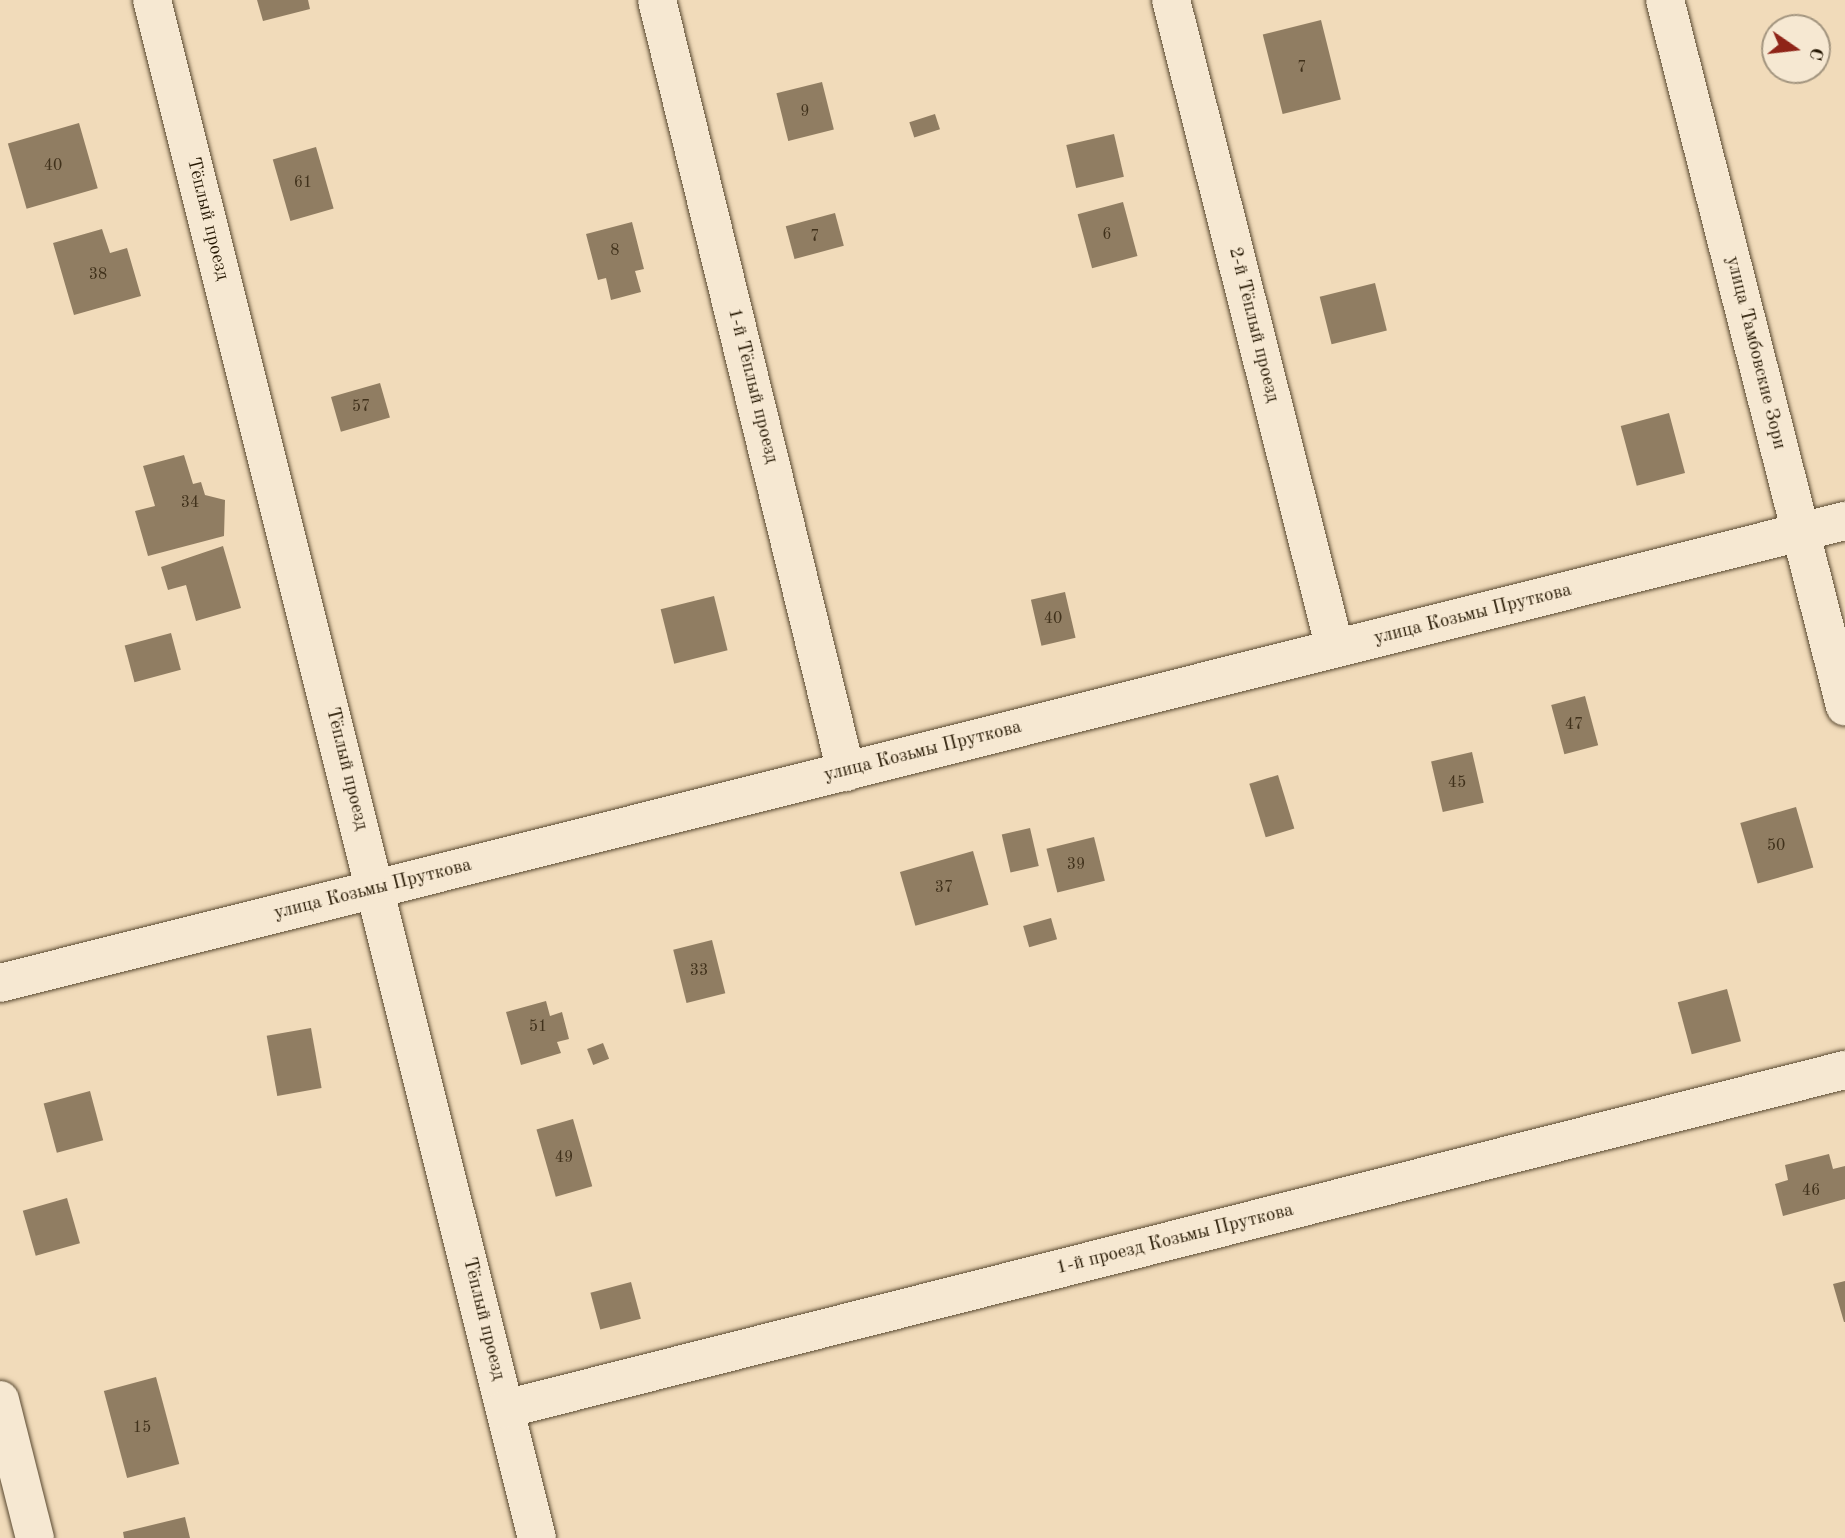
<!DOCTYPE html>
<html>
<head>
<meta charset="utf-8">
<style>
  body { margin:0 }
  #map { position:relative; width:1845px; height:1538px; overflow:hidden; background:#f1dbba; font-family:"Old Standard TT",serif }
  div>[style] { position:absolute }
  .building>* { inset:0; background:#907d62; transform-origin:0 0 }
  .roads { filter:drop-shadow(0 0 2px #594931) drop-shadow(0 0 2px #594931) }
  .minor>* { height:38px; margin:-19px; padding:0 19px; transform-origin:19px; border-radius:19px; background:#f6e8d2 }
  span { translate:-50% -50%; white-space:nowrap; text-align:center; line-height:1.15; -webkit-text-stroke:5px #f6e8d2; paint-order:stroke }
  .number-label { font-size:16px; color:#40311b }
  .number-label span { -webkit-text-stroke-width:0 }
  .street-label { font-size:19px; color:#261803 }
  .north { position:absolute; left:1761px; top:14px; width:70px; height:70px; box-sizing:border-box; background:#f6e8d2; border:2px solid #a3957f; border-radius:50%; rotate:104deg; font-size:19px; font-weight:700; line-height:28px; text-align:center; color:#261803 }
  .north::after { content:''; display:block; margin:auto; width:24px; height:32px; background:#8f2418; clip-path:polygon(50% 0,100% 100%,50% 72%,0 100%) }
</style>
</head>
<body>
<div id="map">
  <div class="building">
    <i style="clip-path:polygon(257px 0,308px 0,310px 9px,263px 21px)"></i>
    <i style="left:1321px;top:20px;width:82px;height:60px;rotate:76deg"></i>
    <i style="left:822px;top:82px;width:49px;height:47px;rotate:76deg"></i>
    <i style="left:935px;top:114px;width:16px;height:27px;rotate:72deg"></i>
    <i style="left:79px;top:123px;width:68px;height:74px;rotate:74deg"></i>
    <i style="left:1114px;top:134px;width:44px;height:49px;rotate:77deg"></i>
    <i style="left:316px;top:147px;width:64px;height:45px;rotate:74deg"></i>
    <i style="left:1123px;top:202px;width:56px;height:47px;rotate:75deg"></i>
    <i style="left:835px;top:213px;width:34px;height:51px;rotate:75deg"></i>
    <i style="clip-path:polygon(632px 222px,644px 269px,635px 271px,641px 292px,611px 300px,606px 278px,598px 280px,586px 234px)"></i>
    <i style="clip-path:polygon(102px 229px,110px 253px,127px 248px,141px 296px,74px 315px,53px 243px)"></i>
    <i style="left:1375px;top:283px;width:49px;height:57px;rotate:76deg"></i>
    <i style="left:380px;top:383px;width:36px;height:51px;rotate:74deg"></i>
    <i style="left:1669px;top:413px;width:62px;height:50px;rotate:75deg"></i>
    <i style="clip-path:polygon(184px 455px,193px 484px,201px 482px,205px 495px,225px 500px,224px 536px,148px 556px,135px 511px,155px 506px,143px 466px)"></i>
    <i style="clip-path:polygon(223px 546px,241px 608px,196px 621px,186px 585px,168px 590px,161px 567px)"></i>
    <i style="left:1065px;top:592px;width:47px;height:35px;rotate:77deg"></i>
    <i style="left:714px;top:596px;width:56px;height:55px;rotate:76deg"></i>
    <i style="left:171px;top:633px;width:38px;height:48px;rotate:75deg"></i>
    <i style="left:1585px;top:696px;width:51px;height:35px;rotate:75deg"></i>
    <i style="left:1472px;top:752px;width:52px;height:42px;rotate:77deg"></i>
    <i style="left:1278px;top:775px;width:56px;height:30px;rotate:73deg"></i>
    <i style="left:1796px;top:807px;width:63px;height:58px;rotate:74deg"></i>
    <i style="left:1030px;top:828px;width:39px;height:29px;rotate:77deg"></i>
    <i style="left:1094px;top:837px;width:45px;height:49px;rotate:76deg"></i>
    <i style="left:973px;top:851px;width:56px;height:76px;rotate:74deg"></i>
    <i style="left:1051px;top:918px;width:22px;height:29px;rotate:74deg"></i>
    <i style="left:712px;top:940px;width:55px;height:40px;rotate:76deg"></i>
    <i style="left:1727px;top:989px;width:54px;height:51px;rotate:75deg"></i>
    <i style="clip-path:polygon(546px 1001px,550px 1016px,562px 1012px,569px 1039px,557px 1042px,561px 1053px,521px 1065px,506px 1012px)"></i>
    <i style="left:311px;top:1028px;width:61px;height:45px;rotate:80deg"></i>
    <i style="left:603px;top:1043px;width:17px;height:17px;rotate:69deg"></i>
    <i style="left:90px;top:1091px;width:51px;height:48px;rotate:75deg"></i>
    <i style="left:573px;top:1119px;width:70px;height:38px;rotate:74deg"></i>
    <i style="clip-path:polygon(1829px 1154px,1833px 1169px,1845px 1166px,1845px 1199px,1783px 1216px,1775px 1184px,1788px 1180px,1785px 1165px)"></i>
    <i style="left:67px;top:1198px;width:47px;height:46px;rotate:74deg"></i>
    <i style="clip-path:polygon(1845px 1281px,1845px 1322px,1844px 1322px,1833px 1284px)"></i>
    <i style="left:631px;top:1282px;width:38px;height:42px;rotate:75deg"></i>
    <i style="left:156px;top:1377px;width:90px;height:54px;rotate:75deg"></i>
    <i style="clip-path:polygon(185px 1517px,190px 1538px,124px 1538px,123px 1532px)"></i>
  </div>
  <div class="roads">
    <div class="minor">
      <i style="left:152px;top:0;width:1585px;rotate:75.95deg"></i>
      <i style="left:657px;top:0;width:795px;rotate:76.24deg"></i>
      <i style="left:1171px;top:0;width:669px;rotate:75.82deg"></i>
      <i style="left:1665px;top:0;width:729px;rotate:75.7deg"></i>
      <i style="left:0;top:983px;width:1902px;rotate:-14.06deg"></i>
      <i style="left:0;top:1400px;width:142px;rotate:75.8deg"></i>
      <i style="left:505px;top:1409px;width:1382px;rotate:-14.2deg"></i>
    </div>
  </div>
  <div class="number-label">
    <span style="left:1302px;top:68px">7</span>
    <span style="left:805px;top:112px">9</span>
    <span style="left:53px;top:166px">40</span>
    <span style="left:303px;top:183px">61</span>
    <span style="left:1107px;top:235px">6</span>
    <span style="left:815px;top:237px">7</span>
    <span style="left:615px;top:251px">8</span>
    <span style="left:98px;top:275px">38</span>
    <span style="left:361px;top:407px">57</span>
    <span style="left:190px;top:503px">34</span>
    <span style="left:1053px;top:619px">40</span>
    <span style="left:1574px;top:725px">47</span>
    <span style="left:1457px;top:783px">45</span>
    <span style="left:1776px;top:846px">50</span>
    <span style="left:1076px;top:865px">39</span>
    <span style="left:944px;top:888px">37</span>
    <span style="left:699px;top:971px">33</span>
    <span style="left:538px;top:1027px">51</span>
    <span style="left:564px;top:1158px">49</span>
    <span style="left:1811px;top:1191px">46</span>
    <span style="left:142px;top:1428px">15</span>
  </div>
  <div class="street-label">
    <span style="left:207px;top:219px;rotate:76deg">Тёплый проезд</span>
    <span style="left:1253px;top:325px;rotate:76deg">2-й Тёплый проезд</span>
    <span style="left:1755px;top:353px;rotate:76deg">улица Тамбовские Зори</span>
    <span style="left:752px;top:386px;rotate:76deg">1-й Тёплый проезд</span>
    <span style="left:1473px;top:615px;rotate:-14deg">улица Козьмы Пруткова</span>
    <span style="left:923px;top:752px;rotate:-14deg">улица Козьмы Пруткова</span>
    <span style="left:346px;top:769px;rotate:76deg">Тёплый проезд</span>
    <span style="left:373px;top:890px;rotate:-14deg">улица Козьмы Пруткова</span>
    <span style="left:1175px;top:1240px;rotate:-14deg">1-й проезд Козьмы Пруткова</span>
    <span style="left:483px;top:1319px;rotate:76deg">Тёплый проезд</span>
  </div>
  <div class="north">С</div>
</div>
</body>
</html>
